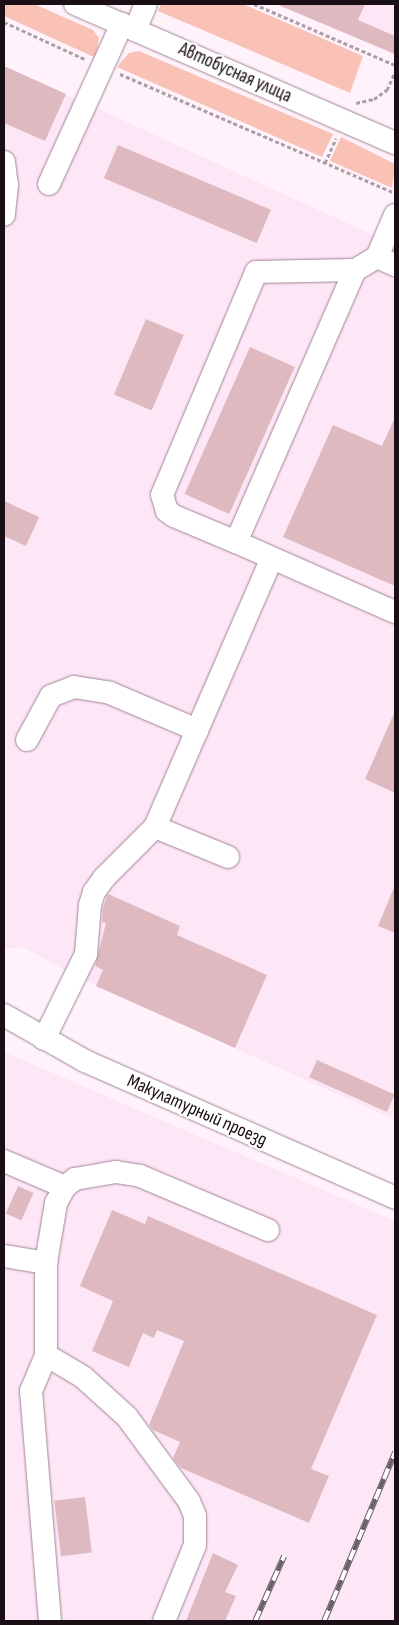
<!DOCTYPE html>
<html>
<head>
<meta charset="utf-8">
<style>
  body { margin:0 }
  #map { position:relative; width:399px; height:1625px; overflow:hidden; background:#fff2fa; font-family:"Sofia Sans Condensed",sans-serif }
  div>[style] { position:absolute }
  .built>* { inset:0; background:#fde6f5 }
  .green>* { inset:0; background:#fac2b6 }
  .building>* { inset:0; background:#debac0; transform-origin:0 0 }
  .path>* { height:3px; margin-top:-1.5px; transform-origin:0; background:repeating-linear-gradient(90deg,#aba0a7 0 4px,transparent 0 6.5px) }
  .roads { filter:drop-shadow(0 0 1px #a08496) drop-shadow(0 0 1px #a08496) }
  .minor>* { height:22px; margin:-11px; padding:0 11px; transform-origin:11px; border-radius:11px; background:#fff }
  .rail>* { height:5.5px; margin-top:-2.75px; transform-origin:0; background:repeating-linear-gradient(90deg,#fff 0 11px,#6b6067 0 22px); box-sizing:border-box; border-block:1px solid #6b6067 }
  span { translate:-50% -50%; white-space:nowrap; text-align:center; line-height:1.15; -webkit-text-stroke:4.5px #fff; paint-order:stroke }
  .street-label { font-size:19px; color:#190f15 }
  .frame { position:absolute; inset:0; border:5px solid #190f15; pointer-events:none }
</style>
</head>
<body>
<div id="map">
  <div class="built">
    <i style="clip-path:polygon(276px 4px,395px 4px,395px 55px,351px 36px)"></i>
    <i style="clip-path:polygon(4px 66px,395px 245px,395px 1120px,96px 986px,22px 947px,4px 949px)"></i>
    <i style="clip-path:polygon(4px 1052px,395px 1221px,395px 1621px,4px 1621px)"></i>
  </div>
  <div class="green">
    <i style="clip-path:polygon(4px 4px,34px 4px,93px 30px,99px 38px,96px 58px,4px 16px)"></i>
    <i style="clip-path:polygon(161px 4px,243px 4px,363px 56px,350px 93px,158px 11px)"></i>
    <i style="clip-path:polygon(139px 51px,333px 134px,322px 157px,117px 67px,129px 53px)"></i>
    <i style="clip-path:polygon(341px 137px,395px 164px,392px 188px,330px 161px)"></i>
  </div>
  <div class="building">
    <i style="clip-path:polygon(276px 4px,365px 4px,358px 20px,395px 36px,395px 54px)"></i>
    <i style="clip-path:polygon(4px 66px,66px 94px,45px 141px,4px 123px)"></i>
    <i style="left:118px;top:145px;width:166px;height:36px;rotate:23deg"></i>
    <i style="left:146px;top:319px;width:41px;height:82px;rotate:23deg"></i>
    <i style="left:250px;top:347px;width:49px;height:161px;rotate:24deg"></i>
    <i style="clip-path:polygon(395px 417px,395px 586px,283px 537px,333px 425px,382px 446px)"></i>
    <i style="clip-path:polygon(4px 501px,39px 517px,26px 546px,4px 536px)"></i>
    <i style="clip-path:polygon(395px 711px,395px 793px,365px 779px)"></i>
    <i style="clip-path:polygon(395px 885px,395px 933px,378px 926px)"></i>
    <i style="clip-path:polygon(108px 894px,180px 926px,177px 935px,267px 975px,235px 1048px,96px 986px,103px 970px,95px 966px,106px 923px,102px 922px,103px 907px)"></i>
    <i style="left:317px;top:1060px;width:85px;height:19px;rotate:24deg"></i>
    <i style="left:18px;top:1186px;width:17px;height:30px;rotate:24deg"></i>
    <i style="clip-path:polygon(112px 1210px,145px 1224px,148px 1216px,377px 1315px,311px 1469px,329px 1476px,309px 1523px,181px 1468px,173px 1458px,180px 1442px,153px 1430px,149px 1425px,184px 1341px,157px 1330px,154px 1338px,143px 1333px,129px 1367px,92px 1351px,113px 1301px,80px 1286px)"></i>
    <i style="left:85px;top:1497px;width:56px;height:31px;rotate:83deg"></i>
    <i style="clip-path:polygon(213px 1553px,238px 1565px,225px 1592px,236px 1596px,225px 1621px,186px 1621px)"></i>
  </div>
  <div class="path">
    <i style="left:254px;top:4px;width:154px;rotate:23.4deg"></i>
    <i style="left:4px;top:22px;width:89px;rotate:24.6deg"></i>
    <i style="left:120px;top:74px;width:300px;rotate:23.4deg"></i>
    <i style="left:356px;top:103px;width:18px;rotate:-13deg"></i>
    <i style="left:374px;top:99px;width:16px;rotate:-35deg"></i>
    <i style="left:387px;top:90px;width:20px;rotate:-66deg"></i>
    <i style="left:325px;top:163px;width:27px;rotate:-66deg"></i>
  </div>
  <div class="roads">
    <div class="minor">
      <i style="left:75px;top:4px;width:349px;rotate:23.5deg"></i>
      <i style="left:135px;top:30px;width:28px;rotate:-67deg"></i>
      <i style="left:4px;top:162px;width:23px;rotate:83deg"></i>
      <i style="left:7px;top:185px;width:30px;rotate:96deg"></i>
      <i style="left:49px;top:184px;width:176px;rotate:-65.5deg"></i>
      <i style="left:395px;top:215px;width:46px;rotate:113.2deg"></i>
      <i style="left:377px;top:257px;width:20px;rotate:24deg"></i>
      <i style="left:377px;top:257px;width:26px;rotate:149deg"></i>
      <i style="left:355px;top:270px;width:297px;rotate:113.6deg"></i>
      <i style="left:236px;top:542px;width:174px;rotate:23.8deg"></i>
      <i style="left:236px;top:542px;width:67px;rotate:-157.2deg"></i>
      <i style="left:174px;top:516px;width:9px;rotate:-144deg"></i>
      <i style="left:167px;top:511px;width:17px;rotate:-107deg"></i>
      <i style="left:162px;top:495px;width:242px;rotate:-67.1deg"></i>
      <i style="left:256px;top:272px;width:99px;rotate:-1.2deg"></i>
      <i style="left:27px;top:740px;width:50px;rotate:-61.4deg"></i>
      <i style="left:51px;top:696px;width:25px;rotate:-21deg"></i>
      <i style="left:74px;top:687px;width:36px;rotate:9deg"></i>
      <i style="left:110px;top:693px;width:95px;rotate:23deg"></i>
      <i style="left:155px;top:827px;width:79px;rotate:22.3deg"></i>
      <i style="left:4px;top:1015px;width:93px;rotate:29.6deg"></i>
      <i style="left:85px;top:1061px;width:339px;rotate:23.8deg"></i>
      <i style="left:44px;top:1039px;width:95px;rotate:-63.7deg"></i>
      <i style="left:86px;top:954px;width:49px;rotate:-85.3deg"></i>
      <i style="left:90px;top:905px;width:14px;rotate:-73deg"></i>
      <i style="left:94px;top:892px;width:17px;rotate:-54deg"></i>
      <i style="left:104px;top:878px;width:72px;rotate:-45deg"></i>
      <i style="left:155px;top:827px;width:293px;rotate:-66.5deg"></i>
      <i style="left:4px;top:1161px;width:66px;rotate:23.1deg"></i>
      <i style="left:4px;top:1256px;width:43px;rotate:9.5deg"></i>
      <i style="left:46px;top:1355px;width:43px;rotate:30.7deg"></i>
      <i style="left:83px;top:1377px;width:59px;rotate:42.3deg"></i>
      <i style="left:127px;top:1417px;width:104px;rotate:53.6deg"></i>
      <i style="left:189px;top:1501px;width:16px;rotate:68deg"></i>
      <i style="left:195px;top:1516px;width:29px;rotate:90deg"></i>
      <i style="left:195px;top:1545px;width:82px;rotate:112.2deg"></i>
      <i style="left:50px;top:1621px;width:231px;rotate:-94.7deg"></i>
      <i style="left:31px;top:1391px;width:39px;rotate:-67deg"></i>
      <i style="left:46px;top:1355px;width:92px;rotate:-90deg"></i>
      <i style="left:46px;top:1263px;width:61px;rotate:-80.5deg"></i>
      <i style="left:56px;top:1203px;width:18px;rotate:-61deg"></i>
      <i style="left:65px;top:1187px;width:13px;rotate:-39deg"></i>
      <i style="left:75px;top:1179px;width:42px;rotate:-9.7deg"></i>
      <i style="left:116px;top:1172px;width:24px;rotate:9deg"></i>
      <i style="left:140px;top:1176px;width:139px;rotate:22.9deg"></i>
    </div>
  </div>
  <div class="rail">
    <i style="left:255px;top:1621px;width:71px;rotate:-66deg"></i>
    <i style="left:324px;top:1621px;width:183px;rotate:-67.2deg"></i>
  </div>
  <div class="street-label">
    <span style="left:235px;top:73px;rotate:24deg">Автобусная улица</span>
    <span style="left:197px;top:1111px;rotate:24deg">Макулатурный проезд</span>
  </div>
  <div class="frame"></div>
</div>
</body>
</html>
